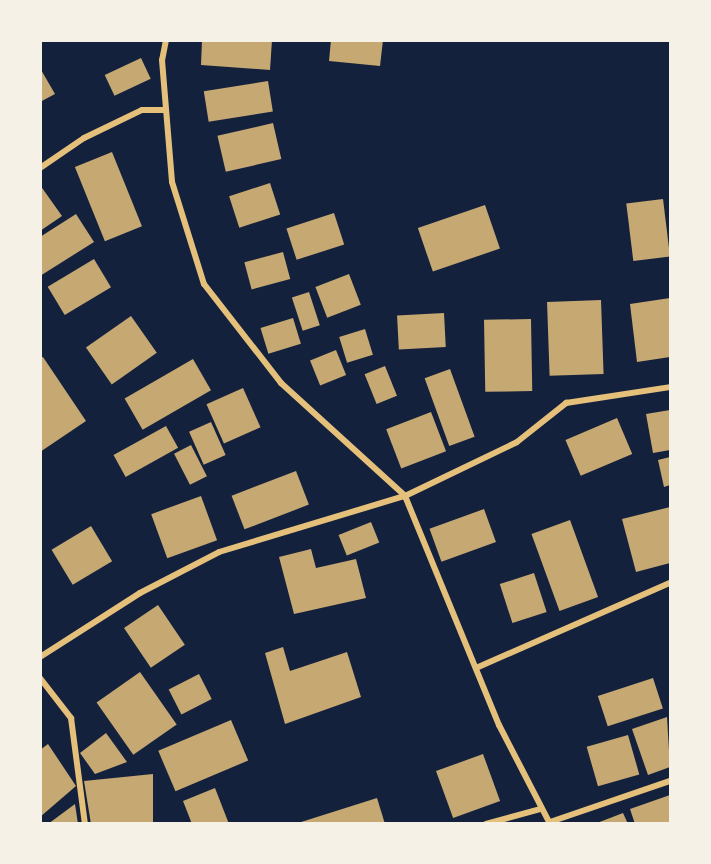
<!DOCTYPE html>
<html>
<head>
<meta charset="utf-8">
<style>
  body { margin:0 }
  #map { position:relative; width:711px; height:864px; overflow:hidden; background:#14213d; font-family:Mulish,sans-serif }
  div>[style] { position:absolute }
  .building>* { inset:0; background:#c6a872; transform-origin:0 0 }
  .minor>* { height:6px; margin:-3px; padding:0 3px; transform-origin:3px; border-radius:3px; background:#e5c07b }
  span { translate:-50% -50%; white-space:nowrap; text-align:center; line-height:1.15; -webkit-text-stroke:6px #f6f1e7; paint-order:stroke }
  .frame { position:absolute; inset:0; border:42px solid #f6f1e7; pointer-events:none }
</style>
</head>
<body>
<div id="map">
  <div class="building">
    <i style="clip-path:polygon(202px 40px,272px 40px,270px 70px,201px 65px)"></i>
    <i style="clip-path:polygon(331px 40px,383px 40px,380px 66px,329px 61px)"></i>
    <i style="left:141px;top:58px;width:23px;height:40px;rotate:65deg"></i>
    <i style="clip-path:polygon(40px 68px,55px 94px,40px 102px)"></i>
    <i style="left:268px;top:81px;width:31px;height:65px;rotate:81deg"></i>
    <i style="left:273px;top:123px;width:37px;height:57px;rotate:77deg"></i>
    <i style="left:112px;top:152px;width:80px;height:40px;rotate:68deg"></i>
    <i style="left:270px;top:183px;width:33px;height:43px;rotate:72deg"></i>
    <i style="clip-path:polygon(40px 185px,62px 216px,40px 231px)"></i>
    <i style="left:663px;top:199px;width:58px;height:37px;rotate:83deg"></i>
    <i style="left:485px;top:205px;width:46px;height:71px;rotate:71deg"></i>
    <i style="left:334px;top:213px;width:33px;height:50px;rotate:72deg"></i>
    <i style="clip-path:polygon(76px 214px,94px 242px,40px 276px,40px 237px)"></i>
    <i style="left:283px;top:252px;width:28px;height:40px;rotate:75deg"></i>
    <i style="left:94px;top:259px;width:33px;height:54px;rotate:59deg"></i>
    <i style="left:349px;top:274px;width:33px;height:36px;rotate:69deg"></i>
    <i style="left:309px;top:292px;width:35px;height:18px;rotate:72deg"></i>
    <i style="clip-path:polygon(670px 298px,670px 357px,637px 362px,630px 304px)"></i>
    <i style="left:601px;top:300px;width:74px;height:54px;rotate:88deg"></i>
    <i style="left:444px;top:313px;width:34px;height:47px;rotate:87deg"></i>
    <i style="left:131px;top:316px;width:45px;height:55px;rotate:55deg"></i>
    <i style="left:293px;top:318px;width:27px;height:34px;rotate:73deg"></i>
    <i style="left:531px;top:319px;width:72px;height:47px;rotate:89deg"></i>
    <i style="left:365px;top:329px;width:27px;height:27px;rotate:73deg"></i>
    <i style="left:336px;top:350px;width:27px;height:28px;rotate:68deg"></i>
    <i style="clip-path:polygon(43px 357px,86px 421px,40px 452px,40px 358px)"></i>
    <i style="left:193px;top:359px;width:36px;height:79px;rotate:60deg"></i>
    <i style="left:385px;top:366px;width:32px;height:22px;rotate:68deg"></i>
    <i style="left:450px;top:369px;width:72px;height:27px;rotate:70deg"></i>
    <i style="left:243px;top:388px;width:43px;height:40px;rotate:66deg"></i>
    <i style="clip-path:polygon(670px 410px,670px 450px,653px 453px,646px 414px)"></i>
    <i style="left:431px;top:412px;width:42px;height:48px;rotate:69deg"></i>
    <i style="left:617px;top:418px;width:39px;height:56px;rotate:67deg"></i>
    <i style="left:211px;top:422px;width:36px;height:24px;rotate:66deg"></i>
    <i style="left:166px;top:426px;width:25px;height:60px;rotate:61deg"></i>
    <i style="left:191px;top:445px;width:35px;height:19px;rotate:63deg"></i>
    <i style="clip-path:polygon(670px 457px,670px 485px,664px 487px,658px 460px)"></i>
    <i style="left:296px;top:471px;width:36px;height:69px;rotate:69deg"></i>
    <i style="left:201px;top:496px;width:47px;height:53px;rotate:70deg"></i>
    <i style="clip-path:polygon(670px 507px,670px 563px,636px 572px,622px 519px)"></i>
    <i style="left:484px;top:509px;width:35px;height:58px;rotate:70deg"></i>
    <i style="left:570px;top:520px;width:82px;height:41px;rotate:70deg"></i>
    <i style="left:371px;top:522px;width:22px;height:35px;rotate:68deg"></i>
    <i style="left:91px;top:526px;width:41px;height:46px;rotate:59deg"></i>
    <i style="clip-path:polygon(311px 549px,316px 568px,356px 559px,366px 598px,294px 614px,279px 557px)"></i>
    <i style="left:534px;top:573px;width:41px;height:36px;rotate:72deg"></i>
    <i style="left:158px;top:605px;width:48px;height:41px;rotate:56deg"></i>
    <i style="clip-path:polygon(283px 647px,290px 671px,347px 652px,361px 697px,285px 724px,265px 653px)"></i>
    <i style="left:140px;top:672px;width:64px;height:53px;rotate:55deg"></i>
    <i style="left:199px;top:674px;width:28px;height:34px;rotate:63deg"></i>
    <i style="left:653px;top:678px;width:32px;height:58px;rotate:72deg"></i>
    <i style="clip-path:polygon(667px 717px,670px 767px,648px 775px,632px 729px)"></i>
    <i style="left:231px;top:720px;width:44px;height:79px;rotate:67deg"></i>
    <i style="clip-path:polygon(106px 733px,127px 762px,95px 774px,80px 753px)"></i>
    <i style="left:628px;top:735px;width:41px;height:43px;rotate:74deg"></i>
    <i style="clip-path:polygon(48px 744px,76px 786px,40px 817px,40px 750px)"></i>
    <i style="left:483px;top:754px;width:50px;height:50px;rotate:70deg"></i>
    <i style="clip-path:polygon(153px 774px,153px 824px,91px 824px,84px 781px)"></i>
    <i style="clip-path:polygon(215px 788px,229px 824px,192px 824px,183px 801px)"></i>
    <i style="clip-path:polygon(670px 795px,670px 824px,635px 824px,630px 809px)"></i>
    <i style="clip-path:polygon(377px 798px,385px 824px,298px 824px,298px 823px)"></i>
    <i style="clip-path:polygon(75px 804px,78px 824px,48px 824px)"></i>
    <i style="clip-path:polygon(623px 813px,628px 824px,597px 824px,597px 823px)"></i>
  </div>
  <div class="minor">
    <i style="left:166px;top:40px;width:20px;rotate:101deg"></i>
    <i style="left:162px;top:60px;width:122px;rotate:85.3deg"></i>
    <i style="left:172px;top:182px;width:107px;rotate:72.6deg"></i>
    <i style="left:204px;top:284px;width:125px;rotate:52.1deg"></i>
    <i style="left:281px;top:383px;width:168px;rotate:42.3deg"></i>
    <i style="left:405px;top:496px;width:248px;rotate:67.7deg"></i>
    <i style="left:499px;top:725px;width:111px;rotate:62.7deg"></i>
    <i style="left:40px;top:168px;width:53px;rotate:-34.3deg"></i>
    <i style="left:84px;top:138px;width:64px;rotate:-25.8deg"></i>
    <i style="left:142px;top:110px;width:24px"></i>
    <i style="left:40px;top:657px;width:119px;rotate:-32.6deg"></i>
    <i style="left:140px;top:593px;width:89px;rotate:-27.4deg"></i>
    <i style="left:219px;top:552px;width:194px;rotate:-16.8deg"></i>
    <i style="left:405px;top:496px;width:124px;rotate:-25.7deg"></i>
    <i style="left:517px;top:442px;width:63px;rotate:-38.5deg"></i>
    <i style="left:566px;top:403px;width:105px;rotate:-8.7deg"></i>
    <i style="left:476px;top:668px;width:212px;rotate:-23.7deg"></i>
    <i style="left:40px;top:678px;width:51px;rotate:52.2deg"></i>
    <i style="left:71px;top:718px;width:107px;rotate:82.5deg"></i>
    <i style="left:550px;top:822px;width:127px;rotate:-18.9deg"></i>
    <i style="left:486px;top:824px;width:56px;rotate:-15.5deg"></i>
  </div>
  <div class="frame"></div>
</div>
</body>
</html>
